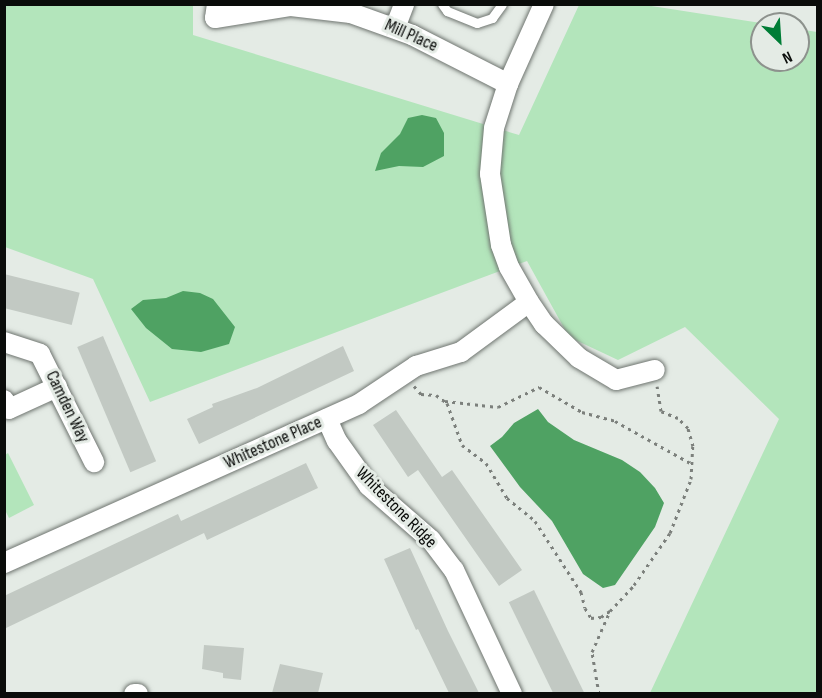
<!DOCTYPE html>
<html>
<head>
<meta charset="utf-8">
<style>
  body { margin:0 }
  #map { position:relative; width:822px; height:698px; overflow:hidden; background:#e4ebe5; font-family:"Sofia Sans Condensed",sans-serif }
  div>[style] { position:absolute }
  .green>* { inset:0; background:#b3e5bb }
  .water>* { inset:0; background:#4fa263 }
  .building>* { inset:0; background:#c2c9c3; transform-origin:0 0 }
  .path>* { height:3px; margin-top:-1.5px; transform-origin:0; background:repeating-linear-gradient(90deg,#7c807c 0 3px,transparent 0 7.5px) }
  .roads { filter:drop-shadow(0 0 2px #6f7570) drop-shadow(0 0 2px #6f7570) }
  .lane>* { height:9px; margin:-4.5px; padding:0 4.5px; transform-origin:4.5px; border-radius:4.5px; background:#fff }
  .street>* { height:20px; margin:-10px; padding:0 10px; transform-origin:10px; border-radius:10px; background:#fff }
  span { translate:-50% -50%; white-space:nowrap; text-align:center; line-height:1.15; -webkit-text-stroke:6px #e4ebe5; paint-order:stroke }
  .street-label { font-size:18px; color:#0a0c0a }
  .frame { position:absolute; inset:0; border:6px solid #0a0c0a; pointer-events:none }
  .north { position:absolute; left:750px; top:12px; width:60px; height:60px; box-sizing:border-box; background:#e4ebe5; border:2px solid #8d928d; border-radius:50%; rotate:155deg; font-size:16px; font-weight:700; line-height:24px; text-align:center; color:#0a0c0a }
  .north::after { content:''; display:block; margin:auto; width:21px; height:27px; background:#007d36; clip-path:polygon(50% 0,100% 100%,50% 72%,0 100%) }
</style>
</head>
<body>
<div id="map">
  <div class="green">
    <i style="clip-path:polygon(4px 5px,193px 5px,193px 35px,519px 135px,579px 5px,645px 5px,767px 24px,762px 24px,762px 60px,798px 60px,798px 29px,817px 32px,817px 693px,650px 693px,779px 419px,685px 327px,618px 360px,569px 337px,527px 261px,150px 402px,93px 279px,5px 247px)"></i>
    <i style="clip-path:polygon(8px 453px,34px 505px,9px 518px,4px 508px,5px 455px)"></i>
  </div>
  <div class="water">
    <i style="clip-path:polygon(422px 115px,436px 118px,444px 133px,444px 156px,423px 167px,399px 166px,375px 171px,381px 153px,400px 134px,408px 118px)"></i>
    <i style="clip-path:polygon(183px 291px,200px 293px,213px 299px,235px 327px,229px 344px,201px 352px,172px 349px,146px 328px,131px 309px,143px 300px,166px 298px)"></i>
    <i style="clip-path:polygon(538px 409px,548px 422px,574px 440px,622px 460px,640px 472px,655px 488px,664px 503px,655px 527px,615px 585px,603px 588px,583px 574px,552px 521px,520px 487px,490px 446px,502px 437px,514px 423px)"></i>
  </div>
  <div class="building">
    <i style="left:4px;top:274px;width:78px;height:33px;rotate:14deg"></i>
    <i style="left:103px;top:336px;width:136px;height:28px;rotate:67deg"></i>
    <i style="clip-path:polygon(343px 346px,354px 371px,199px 444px,187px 419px,213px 407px,212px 404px,257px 388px)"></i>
    <i style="clip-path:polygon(396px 410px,442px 477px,452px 470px,522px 570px,499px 586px,418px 470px,408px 477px,373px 425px)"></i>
    <i style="clip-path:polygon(306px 463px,318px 488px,207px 540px,204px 533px,4px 629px,4px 596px,178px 514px,181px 521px)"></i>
    <i style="clip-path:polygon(410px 548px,448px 631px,479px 693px,449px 693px,418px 629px,416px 630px,384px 559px)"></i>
    <i style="left:534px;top:590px;width:115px;height:28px;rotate:64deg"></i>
    <i style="clip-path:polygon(204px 645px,244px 648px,241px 680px,223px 678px,223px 673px,202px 669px)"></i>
    <i style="clip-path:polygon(280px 664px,323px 673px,318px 693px,272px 693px)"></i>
  </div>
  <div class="path">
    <i style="left:414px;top:386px;width:11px;rotate:49deg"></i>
    <i style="left:421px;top:394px;width:15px;rotate:4deg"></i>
    <i style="left:436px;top:395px;width:14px;rotate:36deg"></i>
    <i style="left:447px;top:403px;width:45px;rotate:70.3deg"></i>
    <i style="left:462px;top:445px;width:30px;rotate:37deg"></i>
    <i style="left:486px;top:463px;width:41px;rotate:59deg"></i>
    <i style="left:507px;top:498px;width:36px;rotate:39deg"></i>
    <i style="left:535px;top:521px;width:85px;rotate:57.1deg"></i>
    <i style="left:581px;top:592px;width:16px;rotate:76deg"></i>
    <i style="left:585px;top:608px;width:12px;rotate:59deg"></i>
    <i style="left:591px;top:618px;width:10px;rotate:-6deg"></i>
    <i style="left:601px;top:617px;width:11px;rotate:-34deg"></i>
    <i style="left:610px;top:611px;width:35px;rotate:-47deg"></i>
    <i style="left:634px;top:585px;width:63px;rotate:-55.3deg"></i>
    <i style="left:670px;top:533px;width:58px;rotate:-68.7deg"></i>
    <i style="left:691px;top:479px;width:33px;rotate:-87deg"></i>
    <i style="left:693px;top:446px;width:19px;rotate:-106deg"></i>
    <i style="left:688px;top:428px;width:14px;rotate:-135deg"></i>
    <i style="left:678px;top:418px;width:18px;rotate:-158deg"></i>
    <i style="left:661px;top:411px;width:25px;rotate:-99deg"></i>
    <i style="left:445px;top:401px;width:53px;rotate:6.5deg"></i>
    <i style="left:498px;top:407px;width:46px;rotate:-26deg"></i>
    <i style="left:539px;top:387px;width:50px;rotate:30.2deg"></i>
    <i style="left:582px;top:412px;width:34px;rotate:15deg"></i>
    <i style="left:615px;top:421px;width:88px;rotate:29.2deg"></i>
    <i style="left:599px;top:694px;width:43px;rotate:-99.5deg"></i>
    <i style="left:592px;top:652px;width:43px;rotate:-66.4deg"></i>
  </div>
  <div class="roads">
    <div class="lane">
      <i style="left:442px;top:4px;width:9px;rotate:54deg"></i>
      <i style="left:447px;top:11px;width:32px;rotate:22deg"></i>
      <i style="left:477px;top:23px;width:16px;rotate:-18deg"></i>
      <i style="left:492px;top:18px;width:17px;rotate:-54deg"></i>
    </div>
    <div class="street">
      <i style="left:217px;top:4px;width:14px;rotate:98deg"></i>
      <i style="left:215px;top:18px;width:77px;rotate:-9deg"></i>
      <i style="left:291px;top:6px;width:60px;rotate:6.7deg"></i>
      <i style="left:351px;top:13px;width:65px;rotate:19.8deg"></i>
      <i style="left:412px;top:35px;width:108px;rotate:27deg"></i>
      <i style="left:544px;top:4px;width:88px;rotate:114.2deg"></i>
      <i style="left:508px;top:84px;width:46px;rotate:107.7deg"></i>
      <i style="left:494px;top:128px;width:46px;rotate:95deg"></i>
      <i style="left:490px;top:174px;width:72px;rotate:81.2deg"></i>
      <i style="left:501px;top:245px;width:23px;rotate:70deg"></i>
      <i style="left:509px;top:267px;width:40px;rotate:60.3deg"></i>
      <i style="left:529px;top:302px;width:27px;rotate:56deg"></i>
      <i style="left:544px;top:324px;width:49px;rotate:44.2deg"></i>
      <i style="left:579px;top:358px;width:43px;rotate:30.7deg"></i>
      <i style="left:616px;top:380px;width:40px;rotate:-14.4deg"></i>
      <i style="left:395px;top:28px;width:26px;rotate:-69deg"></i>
      <i style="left:4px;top:342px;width:38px;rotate:18deg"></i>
      <i style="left:40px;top:354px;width:121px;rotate:63.4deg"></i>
      <i style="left:4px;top:400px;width:10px;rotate:61deg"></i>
      <i style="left:9px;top:409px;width:53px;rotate:-24.6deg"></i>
      <i style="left:327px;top:419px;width:24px;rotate:66deg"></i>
      <i style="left:337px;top:441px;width:55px;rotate:54.6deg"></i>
      <i style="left:369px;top:486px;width:82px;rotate:41.1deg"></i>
      <i style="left:431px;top:540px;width:38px;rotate:53deg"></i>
      <i style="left:454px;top:570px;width:137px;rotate:64.9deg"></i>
      <i style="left:4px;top:563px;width:389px;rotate:-24.1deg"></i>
      <i style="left:359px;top:404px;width:69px;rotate:-33.7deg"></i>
      <i style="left:416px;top:366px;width:47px;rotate:-17.3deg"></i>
      <i style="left:461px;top:352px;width:84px;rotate:-36.3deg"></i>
      <i style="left:134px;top:694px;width:4px"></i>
    </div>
  </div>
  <div class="street-label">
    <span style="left:411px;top:36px;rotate:24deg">Mill Place</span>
    <span style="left:67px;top:407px;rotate:64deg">Camden Way</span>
    <span style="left:273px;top:443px;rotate:-24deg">Whitestone Place</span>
    <span style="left:396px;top:508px;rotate:45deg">Whitestone Ridge</span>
  </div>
  <div class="frame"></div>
  <div class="north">N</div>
</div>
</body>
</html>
